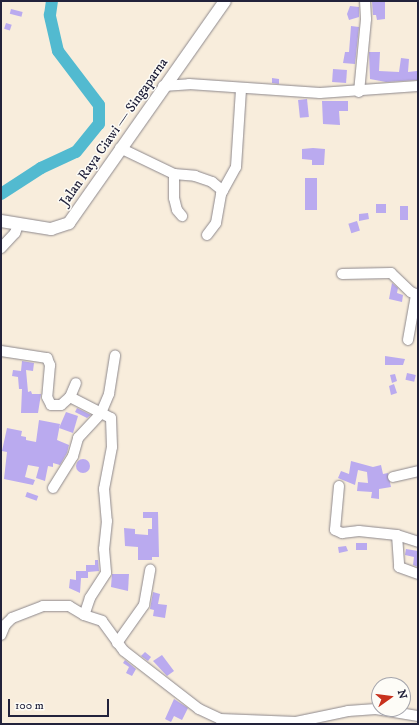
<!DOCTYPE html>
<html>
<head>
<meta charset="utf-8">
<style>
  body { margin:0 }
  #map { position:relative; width:419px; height:725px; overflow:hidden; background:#f8eddc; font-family:"IM FELL DW Pica",serif }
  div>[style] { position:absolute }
  .river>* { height:12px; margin:-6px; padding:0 6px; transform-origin:6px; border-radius:6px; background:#52bad0 }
  .building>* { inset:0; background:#baaaef; transform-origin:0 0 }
  .round { border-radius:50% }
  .roads { filter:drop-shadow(0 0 1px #8d888c) drop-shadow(0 0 1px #8d888c) }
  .minor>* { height:10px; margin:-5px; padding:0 5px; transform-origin:5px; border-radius:5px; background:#fff }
  .major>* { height:12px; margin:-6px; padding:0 6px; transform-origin:6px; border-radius:6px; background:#fff }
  span { translate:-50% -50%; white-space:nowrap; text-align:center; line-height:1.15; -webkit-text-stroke:3px #fdfcf7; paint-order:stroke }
  .street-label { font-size:14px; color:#22223b }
  .frame { position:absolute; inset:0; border:2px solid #22223b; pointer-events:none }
  .north { position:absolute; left:371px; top:677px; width:40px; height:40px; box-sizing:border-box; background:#fdfcf7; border:1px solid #a5a5ac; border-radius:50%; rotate:76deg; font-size:11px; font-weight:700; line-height:16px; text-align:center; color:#22223b }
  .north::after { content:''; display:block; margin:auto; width:14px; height:18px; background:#c8321e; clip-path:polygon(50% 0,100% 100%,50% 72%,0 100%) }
  .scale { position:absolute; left:8px; top:699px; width:101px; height:18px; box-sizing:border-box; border:2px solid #22223b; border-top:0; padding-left:5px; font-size:12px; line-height:14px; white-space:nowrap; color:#22223b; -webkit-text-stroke:3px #fdfcf7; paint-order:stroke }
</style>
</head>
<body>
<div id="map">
  <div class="river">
    <i style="left:1px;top:194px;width:48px;rotate:-33deg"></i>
    <i style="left:41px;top:168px;width:38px;rotate:-25deg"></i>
    <i style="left:76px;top:152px;width:36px;rotate:-51deg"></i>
    <i style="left:99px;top:124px;width:19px;rotate:-90deg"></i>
    <i style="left:99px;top:105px;width:68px;rotate:-127.2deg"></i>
    <i style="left:58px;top:51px;width:37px;rotate:-103deg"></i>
    <i style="left:50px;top:15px;width:14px;rotate:-82deg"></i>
  </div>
  <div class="building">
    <i style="clip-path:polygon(372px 1px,385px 1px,385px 19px,377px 20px,376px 15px,373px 15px)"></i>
    <i style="clip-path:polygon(350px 6px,359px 7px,359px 17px,349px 20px,347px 14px)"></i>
    <i style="left:11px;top:9px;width:12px;height:5px;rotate:14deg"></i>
    <i style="left:6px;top:23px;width:6px;height:6px;rotate:18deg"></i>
    <i style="clip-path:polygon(351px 26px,359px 27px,355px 64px,343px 63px,345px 52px,349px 52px)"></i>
    <i style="clip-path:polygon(369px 52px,380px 52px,379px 71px,399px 72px,401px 58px,409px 59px,408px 72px,417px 71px,418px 80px,386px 82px,370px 79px)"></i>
    <i style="left:333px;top:69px;width:14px;height:13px;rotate:4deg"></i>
    <i style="clip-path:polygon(272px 78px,279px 79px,279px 84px,272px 83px)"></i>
    <i style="left:307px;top:99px;width:18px;height:9px;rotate:84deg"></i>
    <i style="clip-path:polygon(322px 101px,348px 101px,348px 111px,339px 111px,340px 125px,323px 124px)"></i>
    <i style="clip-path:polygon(313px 148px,325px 149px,324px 165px,312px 165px,312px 160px,302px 159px,302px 149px)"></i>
    <i style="left:305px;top:178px;width:12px;height:32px"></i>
    <i style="left:376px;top:204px;width:10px;height:9px"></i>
    <i style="left:400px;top:206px;width:8px;height:14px"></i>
    <i style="clip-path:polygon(368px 213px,369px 219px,359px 221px,359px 214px)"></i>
    <i style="left:357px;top:221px;width:10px;height:9px;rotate:73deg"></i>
    <i style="clip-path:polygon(392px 283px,398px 288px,397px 293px,403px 295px,402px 302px,389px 299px)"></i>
    <i style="clip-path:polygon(385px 356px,405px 359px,403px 365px,385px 365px)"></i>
    <i style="clip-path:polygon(22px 361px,34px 363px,33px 371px,26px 370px,28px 392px,31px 391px,32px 394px,41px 394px,38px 413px,21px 413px,22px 389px,19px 389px,18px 377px,12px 376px,13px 370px,21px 371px)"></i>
    <i style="left:407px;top:373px;width:9px;height:7px;rotate:13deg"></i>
    <i style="clip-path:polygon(395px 374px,397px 381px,392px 383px,390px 375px)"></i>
    <i style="clip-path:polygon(394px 384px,397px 393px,391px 395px,389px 386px)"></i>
    <i style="clip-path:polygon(77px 408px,91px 415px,87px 418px,75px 412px)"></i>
    <i style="clip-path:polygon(66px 412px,78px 416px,73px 433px,59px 428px)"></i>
    <i style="clip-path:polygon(39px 420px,60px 424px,57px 440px,69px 445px,67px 453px,60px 465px,53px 463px,53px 467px,48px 466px,45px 481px,36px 478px,39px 467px,28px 465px,25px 477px,35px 480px,33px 485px,4px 479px,7px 452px,2px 451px,7px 428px,22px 431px,21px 436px,26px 437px,26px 440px,36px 442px)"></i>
    <i class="round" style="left:76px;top:459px;width:14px;height:14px"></i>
    <i style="clip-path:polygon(351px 461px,373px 467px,381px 465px,383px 474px,388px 473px,391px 487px,379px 489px,379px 499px,371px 498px,372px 492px,357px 491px,358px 482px,368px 483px,367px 472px,358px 470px,355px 485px,338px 478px,341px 471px,349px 474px)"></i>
    <i style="left:27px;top:492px;width:12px;height:5px;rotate:20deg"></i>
    <i style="clip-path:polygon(143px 512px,158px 512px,159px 557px,152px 557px,152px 560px,138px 560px,138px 547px,125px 546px,124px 528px,135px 529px,135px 534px,148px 535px,148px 529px,152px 529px,152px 518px,143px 518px)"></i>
    <i style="left:356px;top:543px;width:11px;height:7px"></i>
    <i style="clip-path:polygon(346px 546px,348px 551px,339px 553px,338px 547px)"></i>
    <i style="clip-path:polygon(406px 549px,418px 551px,418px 567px,413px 565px,414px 557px,405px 555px)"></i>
    <i style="clip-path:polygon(95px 560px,98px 560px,99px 571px,88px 572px,88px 578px,81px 578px,80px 593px,69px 588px,70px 579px,76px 580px,76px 571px,86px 571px,86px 565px,95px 565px)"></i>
    <i style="clip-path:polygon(112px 574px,129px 574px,128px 591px,111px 587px)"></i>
    <i style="clip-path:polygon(153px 592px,160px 594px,158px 604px,167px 605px,165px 618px,153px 616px,154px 610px,150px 609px)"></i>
    <i style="clip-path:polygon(145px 652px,151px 657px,148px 661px,141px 656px)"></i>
    <i style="clip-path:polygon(162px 655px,174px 671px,167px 676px,153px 661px)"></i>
    <i style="clip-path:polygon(125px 660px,136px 669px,132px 676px,126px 673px,129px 667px,123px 663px)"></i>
    <i style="clip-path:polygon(174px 699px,188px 708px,182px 720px,174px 716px,171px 722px,165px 719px)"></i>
  </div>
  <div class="roads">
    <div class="minor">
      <i style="left:163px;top:86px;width:26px;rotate:-4deg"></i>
      <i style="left:189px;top:84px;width:131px;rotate:3.9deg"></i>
      <i style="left:320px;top:93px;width:98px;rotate:-4.1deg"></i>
      <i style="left:359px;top:92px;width:73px;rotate:-84.5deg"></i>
      <i style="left:366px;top:19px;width:18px;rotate:-93deg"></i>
      <i style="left:120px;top:148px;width:60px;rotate:25.7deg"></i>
      <i style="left:174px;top:174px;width:21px;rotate:5deg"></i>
      <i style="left:195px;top:176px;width:18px;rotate:19deg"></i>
      <i style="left:212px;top:182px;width:14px;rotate:39deg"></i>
      <i style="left:174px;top:174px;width:24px;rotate:90deg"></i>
      <i style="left:174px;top:198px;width:12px;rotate:76deg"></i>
      <i style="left:177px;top:210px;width:8px;rotate:50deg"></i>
      <i style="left:207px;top:235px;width:15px;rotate:-53deg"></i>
      <i style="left:216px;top:223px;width:29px;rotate:-80deg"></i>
      <i style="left:221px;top:194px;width:31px;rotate:-61deg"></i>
      <i style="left:236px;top:167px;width:78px;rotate:-86.3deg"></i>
      <i style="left:1px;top:248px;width:21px;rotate:-47deg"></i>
      <i style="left:15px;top:233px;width:9px;rotate:-69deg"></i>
      <i style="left:342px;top:274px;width:49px;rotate:-1.2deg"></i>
      <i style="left:391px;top:273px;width:28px;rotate:44deg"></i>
      <i style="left:411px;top:292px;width:8px;rotate:23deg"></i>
      <i style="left:408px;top:340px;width:46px;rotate:-79.9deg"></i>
      <i style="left:1px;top:351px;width:47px;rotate:8.7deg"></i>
      <i style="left:47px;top:358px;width:8px;rotate:67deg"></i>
      <i style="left:50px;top:365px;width:32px;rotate:95deg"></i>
      <i style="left:47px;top:397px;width:9px;rotate:63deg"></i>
      <i style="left:51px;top:405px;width:10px"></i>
      <i style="left:61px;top:405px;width:12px;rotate:-42deg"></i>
      <i style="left:70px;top:397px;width:46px;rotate:27.1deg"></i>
      <i style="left:111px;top:418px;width:29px;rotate:88deg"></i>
      <i style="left:112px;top:447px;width:43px;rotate:100.8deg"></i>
      <i style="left:104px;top:489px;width:32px;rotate:85deg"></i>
      <i style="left:107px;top:521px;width:28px;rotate:96deg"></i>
      <i style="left:104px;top:549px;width:24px;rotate:85deg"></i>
      <i style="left:106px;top:573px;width:30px;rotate:123deg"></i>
      <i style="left:90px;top:598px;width:18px;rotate:109deg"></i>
      <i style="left:84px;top:615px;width:19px;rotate:18deg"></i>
      <i style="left:102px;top:621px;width:37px;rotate:54deg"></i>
      <i style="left:124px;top:651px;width:95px;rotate:37.7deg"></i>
      <i style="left:199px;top:709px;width:23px;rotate:25deg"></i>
      <i style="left:220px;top:719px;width:76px;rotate:2.3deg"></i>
      <i style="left:296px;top:722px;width:53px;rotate:-11.9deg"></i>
      <i style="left:348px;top:711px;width:28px;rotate:-4deg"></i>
      <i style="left:376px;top:709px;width:43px;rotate:9.5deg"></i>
      <i style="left:70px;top:397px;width:15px;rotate:-67deg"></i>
      <i style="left:393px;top:477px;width:26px;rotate:-13deg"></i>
      <i style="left:339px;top:486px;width:44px;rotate:95.2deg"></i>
      <i style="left:335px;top:530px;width:8px;rotate:23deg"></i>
      <i style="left:342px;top:533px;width:17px;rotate:-7deg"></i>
      <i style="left:359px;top:531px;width:38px;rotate:6deg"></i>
      <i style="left:397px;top:535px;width:32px;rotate:86deg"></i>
      <i style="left:399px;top:567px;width:20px;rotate:20deg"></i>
      <i style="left:53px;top:488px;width:38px;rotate:-58deg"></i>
      <i style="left:73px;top:456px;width:19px;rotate:-74deg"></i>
      <i style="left:78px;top:438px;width:34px;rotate:-47deg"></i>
      <i style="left:101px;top:413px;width:21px;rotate:-67deg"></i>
      <i style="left:109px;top:394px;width:39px;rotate:-81deg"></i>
      <i style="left:397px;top:535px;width:22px;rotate:18deg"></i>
      <i style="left:1px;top:635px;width:11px;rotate:-68deg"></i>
      <i style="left:5px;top:625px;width:10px;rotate:-45deg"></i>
      <i style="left:12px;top:618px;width:33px;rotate:-21deg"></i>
      <i style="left:43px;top:606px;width:26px"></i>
      <i style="left:69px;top:606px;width:17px;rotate:31deg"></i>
      <i style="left:117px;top:643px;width:47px;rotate:-54.6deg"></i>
      <i style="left:144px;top:605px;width:36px;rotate:-80deg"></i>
    </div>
    <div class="major">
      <i style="left:1px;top:221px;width:51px;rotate:9.1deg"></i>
      <i style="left:51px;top:229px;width:19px;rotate:-18deg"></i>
      <i style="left:69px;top:223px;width:271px;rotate:-54.9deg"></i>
    </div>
  </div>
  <div class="street-label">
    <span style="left:114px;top:132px;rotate:-55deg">Jalan Raya Ciawi — Singaparna</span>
  </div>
  <div class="frame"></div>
  <div class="north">N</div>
  <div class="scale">100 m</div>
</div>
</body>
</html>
